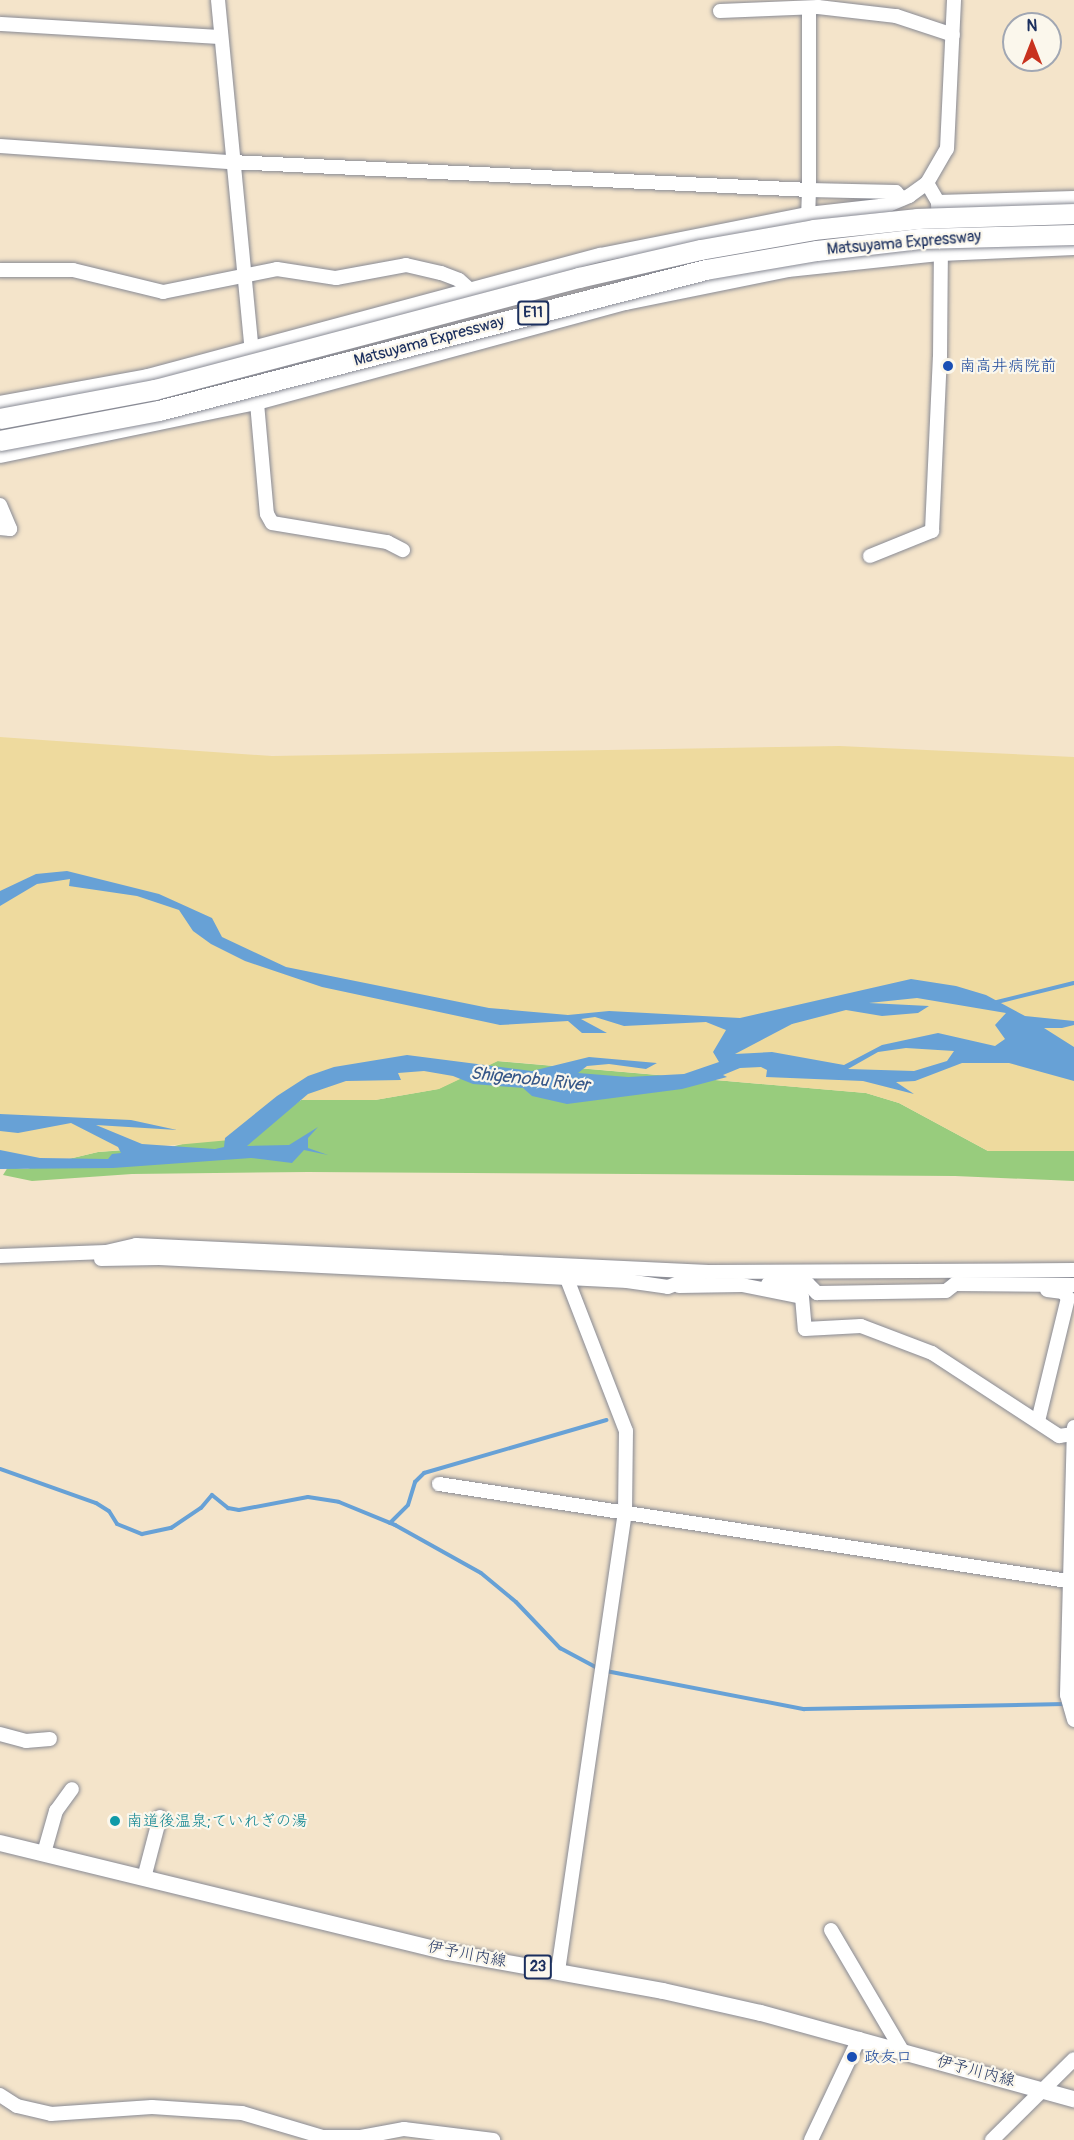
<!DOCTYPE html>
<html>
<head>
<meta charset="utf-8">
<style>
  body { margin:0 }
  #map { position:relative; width:1074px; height:2140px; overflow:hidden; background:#f4e4ca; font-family:Pangolin,"Klee One",sans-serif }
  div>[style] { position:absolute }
  .green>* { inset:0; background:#98cc7d }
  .sand>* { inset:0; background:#eeda9e }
  .water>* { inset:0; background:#67a1d6 }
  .stream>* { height:4px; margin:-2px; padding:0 2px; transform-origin:2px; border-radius:2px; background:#67a1d6 }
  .roads { filter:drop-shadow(0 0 2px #888a94) drop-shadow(0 0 2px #888a94) }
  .minor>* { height:14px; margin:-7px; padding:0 7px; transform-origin:7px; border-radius:7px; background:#fff }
  .major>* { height:16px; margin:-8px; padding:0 8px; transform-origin:8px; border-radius:8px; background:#fff }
  .bridges { filter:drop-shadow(0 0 2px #888a94) drop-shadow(0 0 2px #888a94) }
  .highway-bridge>* { height:20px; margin:-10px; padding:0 10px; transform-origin:10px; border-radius:10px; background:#fff }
  .dots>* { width:16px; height:16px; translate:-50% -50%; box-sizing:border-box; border:3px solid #fbf7ec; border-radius:50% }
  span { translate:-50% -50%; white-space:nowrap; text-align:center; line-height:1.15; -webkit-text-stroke:4.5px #fbf7ec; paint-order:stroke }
  .shield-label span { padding:2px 4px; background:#fbf7ec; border:2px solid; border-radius:4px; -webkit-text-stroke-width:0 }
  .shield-label { font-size:15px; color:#1b2f5e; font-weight:700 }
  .street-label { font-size:16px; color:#1b2f5e }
  .transit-label { font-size:16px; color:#164399 }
  .left { translate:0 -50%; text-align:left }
  .culture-label { font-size:16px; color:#0d838f }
  .water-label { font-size:18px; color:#365788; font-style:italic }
  .north { position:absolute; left:1002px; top:12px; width:60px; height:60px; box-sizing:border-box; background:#fbf7ec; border:2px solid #a1a7b3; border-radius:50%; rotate:0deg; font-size:16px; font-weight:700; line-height:24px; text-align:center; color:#1b2f5e }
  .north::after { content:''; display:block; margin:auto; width:21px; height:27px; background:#c8321e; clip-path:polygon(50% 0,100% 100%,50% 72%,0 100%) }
</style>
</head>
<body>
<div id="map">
  <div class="green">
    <i style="clip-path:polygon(497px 1061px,866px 1093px,899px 1103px,988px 1151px,1074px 1151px,1074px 1181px,955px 1176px,308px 1172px,132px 1174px,32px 1181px,3px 1175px,8px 1167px,26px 1169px,98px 1152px,171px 1147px,270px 1121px,301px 1100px,375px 1100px,438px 1089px)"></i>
  </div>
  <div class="sand">
    <i style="clip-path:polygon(0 737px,272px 756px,840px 746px,1074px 757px,1074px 1151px,988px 1151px,899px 1103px,866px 1093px,498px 1061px,439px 1089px,375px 1100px,301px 1100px,230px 1140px,98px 1152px,26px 1169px,0 1165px)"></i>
  </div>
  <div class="water">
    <i style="clip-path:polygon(evenodd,67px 871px,159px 894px,212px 918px,222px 937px,286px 967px,489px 1008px,568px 1015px,609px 1011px,740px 1018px,911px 979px,956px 986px,986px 995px,1025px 1016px,1074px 1021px,1074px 1025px,1062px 1028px,1044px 1028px,1074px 1047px,1074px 1081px,1009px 1063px,962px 1063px,915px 1081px,896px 1082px,914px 1094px,863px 1081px,766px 1077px,767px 1070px,761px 1067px,740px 1068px,723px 1075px,727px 1077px,682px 1089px,567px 1104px,532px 1096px,523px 1088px,473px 1084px,453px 1076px,424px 1071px,398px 1073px,401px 1080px,346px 1081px,308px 1094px,247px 1146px,289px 1145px,318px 1127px,308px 1138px,308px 1148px,328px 1155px,304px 1150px,292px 1163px,251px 1158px,113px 1168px,0 1169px,0 1150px,40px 1158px,108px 1159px,112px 1154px,121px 1153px,118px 1147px,71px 1123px,18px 1133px,0 1131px,0 1114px,131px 1120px,177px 1130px,96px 1125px,142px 1144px,215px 1149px,224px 1147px,225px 1138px,277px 1096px,308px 1076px,334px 1067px,407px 1055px,532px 1071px,589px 1057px,657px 1063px,646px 1069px,609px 1064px,587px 1066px,578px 1073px,628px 1077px,684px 1074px,719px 1062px,713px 1052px,726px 1030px,706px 1022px,624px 1026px,595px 1017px,581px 1019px,607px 1033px,582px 1033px,568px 1021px,500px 1025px,322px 987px,245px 961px,211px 944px,193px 931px,179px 910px,137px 896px,69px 886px,70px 879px,37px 884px,0 906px,0 891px,36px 874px,67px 871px,917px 998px,1006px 1013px,995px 1025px,1005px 1039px,995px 1046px,938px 1033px,882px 1045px,844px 1065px,772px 1052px,735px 1054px,792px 1024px,846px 1010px,882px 1016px,918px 1013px,929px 1006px,869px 1003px,917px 998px,67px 871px,906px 1048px,954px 1051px,947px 1061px,914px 1071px,848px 1069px,878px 1052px,906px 1048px)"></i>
  </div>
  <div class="stream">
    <i style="left:993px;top:1003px;width:83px;rotate:-13.9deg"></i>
    <i style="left:0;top:1469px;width:102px;rotate:19.5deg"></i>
    <i style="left:96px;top:1503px;width:15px;rotate:32deg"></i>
    <i style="left:109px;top:1511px;width:15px;rotate:58deg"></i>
    <i style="left:117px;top:1524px;width:27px;rotate:22deg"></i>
    <i style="left:142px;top:1534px;width:30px;rotate:-12deg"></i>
    <i style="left:171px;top:1528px;width:36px;rotate:-34deg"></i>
    <i style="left:201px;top:1508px;width:17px;rotate:-50deg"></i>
    <i style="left:212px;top:1495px;width:21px;rotate:39deg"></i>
    <i style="left:228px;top:1508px;width:11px;rotate:10deg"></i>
    <i style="left:239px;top:1510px;width:70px;rotate:-10.7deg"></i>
    <i style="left:308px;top:1497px;width:31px;rotate:9deg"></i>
    <i style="left:339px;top:1502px;width:61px;rotate:22.3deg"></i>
    <i style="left:395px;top:1525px;width:98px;rotate:29.2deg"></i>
    <i style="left:481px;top:1573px;width:45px;rotate:39.6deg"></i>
    <i style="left:516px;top:1602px;width:64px;rotate:46.3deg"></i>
    <i style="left:560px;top:1648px;width:44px;rotate:28.3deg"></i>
    <i style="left:390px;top:1523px;width:25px;rotate:-45deg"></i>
    <i style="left:408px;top:1505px;width:24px;rotate:-73deg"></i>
    <i style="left:415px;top:1482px;width:13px;rotate:-45deg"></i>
    <i style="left:424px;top:1473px;width:190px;rotate:-16.2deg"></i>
    <i style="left:606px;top:1671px;width:202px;rotate:10.9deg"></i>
    <i style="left:804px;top:1709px;width:261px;rotate:-1.1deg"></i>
  </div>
  <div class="roads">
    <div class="minor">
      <i style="left:218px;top:0;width:352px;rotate:84.5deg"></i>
      <i style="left:809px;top:9px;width:181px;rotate:90deg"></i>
      <i style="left:809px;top:190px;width:87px;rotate:1.3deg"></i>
      <i style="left:896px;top:192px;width:9px;rotate:49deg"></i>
      <i style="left:720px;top:11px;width:98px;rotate:-2.3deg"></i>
      <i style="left:818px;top:7px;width:79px;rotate:6.6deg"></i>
      <i style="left:896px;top:16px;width:60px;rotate:18.4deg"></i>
      <i style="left:0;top:24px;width:221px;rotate:3.4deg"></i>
      <i style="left:0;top:146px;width:232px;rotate:4deg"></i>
      <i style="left:231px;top:162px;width:579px;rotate:2.77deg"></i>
      <i style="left:809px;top:190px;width:24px;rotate:92deg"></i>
      <i style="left:927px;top:183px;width:22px;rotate:60deg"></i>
      <i style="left:938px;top:202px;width:24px;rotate:88deg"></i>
      <i style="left:938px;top:202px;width:136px;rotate:-1.7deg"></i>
      <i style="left:0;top:270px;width:73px"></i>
      <i style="left:73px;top:270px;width:93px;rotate:13.7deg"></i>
      <i style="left:163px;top:292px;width:116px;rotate:-11.4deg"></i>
      <i style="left:277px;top:269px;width:60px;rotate:8.7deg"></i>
      <i style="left:336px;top:278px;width:71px;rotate:-10.5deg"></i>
      <i style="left:406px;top:265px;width:36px;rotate:13deg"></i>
      <i style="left:441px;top:273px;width:19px;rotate:21deg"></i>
      <i style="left:459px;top:280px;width:15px;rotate:42deg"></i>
      <i style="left:0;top:403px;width:150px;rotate:-10.3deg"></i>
      <i style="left:148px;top:376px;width:468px;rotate:-15deg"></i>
      <i style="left:600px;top:255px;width:212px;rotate:-11.2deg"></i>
      <i style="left:808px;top:214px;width:81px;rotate:-6.4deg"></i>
      <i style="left:888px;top:205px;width:23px;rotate:-23deg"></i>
      <i style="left:909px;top:196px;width:22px;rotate:-36deg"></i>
      <i style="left:927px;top:183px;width:39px;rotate:-60deg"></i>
      <i style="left:947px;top:149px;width:149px;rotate:-87.3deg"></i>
      <i style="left:257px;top:403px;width:111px;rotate:84.9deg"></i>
      <i style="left:267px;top:514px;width:10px;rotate:61deg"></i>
      <i style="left:272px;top:523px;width:117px;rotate:9.4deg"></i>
      <i style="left:387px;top:542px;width:18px;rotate:27deg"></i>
      <i style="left:0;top:456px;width:262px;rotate:-11.7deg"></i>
      <i style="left:257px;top:403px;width:382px;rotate:-15.2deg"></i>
      <i style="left:626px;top:303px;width:165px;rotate:-11.5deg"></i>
      <i style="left:788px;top:270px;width:154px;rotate:-6deg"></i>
      <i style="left:941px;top:254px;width:133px;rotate:-2.6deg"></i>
      <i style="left:0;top:505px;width:26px;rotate:67deg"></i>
      <i style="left:10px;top:529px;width:10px;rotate:-174deg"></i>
      <i style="left:870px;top:556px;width:67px;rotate:-22deg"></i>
      <i style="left:932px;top:531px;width:174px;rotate:-87.4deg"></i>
      <i style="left:940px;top:357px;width:109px;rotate:-89.5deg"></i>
      <i style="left:0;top:1256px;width:106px;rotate:-2.2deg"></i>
      <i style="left:106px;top:1252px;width:31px;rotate:-13deg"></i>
      <i style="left:136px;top:1245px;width:573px;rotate:2.7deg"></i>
      <i style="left:708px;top:1272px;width:366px;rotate:-0.3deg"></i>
      <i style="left:101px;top:1259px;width:58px;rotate:-1deg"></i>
      <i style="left:159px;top:1258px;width:469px;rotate:2.8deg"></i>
      <i style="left:627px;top:1281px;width:41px;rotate:8.3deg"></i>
      <i style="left:668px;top:1287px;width:34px;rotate:-21deg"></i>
      <i style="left:768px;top:1284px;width:40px"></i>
      <i style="left:808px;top:1284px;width:13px;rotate:45deg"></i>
      <i style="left:817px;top:1293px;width:129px;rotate:-0.9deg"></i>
      <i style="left:946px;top:1291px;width:11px;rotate:-38deg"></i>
      <i style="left:955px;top:1284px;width:119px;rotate:0.5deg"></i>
      <i style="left:679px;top:1286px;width:63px;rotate:-0.9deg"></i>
      <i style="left:742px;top:1285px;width:61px;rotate:11.3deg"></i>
      <i style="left:802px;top:1297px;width:32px;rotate:85deg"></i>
      <i style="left:805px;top:1329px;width:56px;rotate:-3.1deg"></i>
      <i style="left:861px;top:1326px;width:76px;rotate:20.8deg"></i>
      <i style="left:932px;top:1353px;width:152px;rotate:33.2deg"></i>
      <i style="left:1059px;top:1436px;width:15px;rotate:-8deg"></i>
      <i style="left:1038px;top:1421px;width:127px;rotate:-76.3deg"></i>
      <i style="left:1068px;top:1298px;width:8px;rotate:-130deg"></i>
      <i style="left:1063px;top:1292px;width:16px;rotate:-173deg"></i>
      <i style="left:1074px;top:1427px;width:268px;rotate:91.5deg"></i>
      <i style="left:1067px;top:1695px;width:26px;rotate:74deg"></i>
      <i style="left:439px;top:1484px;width:636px;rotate:8.77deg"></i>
      <i style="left:0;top:1734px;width:27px;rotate:15deg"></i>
      <i style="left:26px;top:1741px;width:24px;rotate:-5deg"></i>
      <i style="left:44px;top:1853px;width:44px;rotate:-74.1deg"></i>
      <i style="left:56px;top:1811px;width:27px;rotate:-54deg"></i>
      <i style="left:144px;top:1878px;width:63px;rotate:-75.3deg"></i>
      <i style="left:831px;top:1930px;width:142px;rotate:59.5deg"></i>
      <i style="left:558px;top:1971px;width:464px;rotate:-81.7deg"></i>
      <i style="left:625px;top:1512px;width:81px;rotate:-89.3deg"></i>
      <i style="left:626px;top:1431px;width:163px;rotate:-111.2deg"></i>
      <i style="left:0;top:2095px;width:20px;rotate:33deg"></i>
      <i style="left:17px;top:2106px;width:35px;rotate:13deg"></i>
      <i style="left:51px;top:2114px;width:101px;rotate:-4deg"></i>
      <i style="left:152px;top:2107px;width:90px;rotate:3.8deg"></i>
      <i style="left:242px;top:2113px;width:84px;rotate:16.5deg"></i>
      <i style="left:323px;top:2137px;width:38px"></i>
      <i style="left:361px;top:2137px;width:44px;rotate:-10.5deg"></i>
      <i style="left:404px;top:2129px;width:90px;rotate:7deg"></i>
      <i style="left:811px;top:2140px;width:112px;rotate:-64.6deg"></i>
      <i style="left:992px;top:2140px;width:115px;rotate:-44.6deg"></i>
    </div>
    <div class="major">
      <i style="left:0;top:1843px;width:460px;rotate:13.7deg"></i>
      <i style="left:447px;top:1952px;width:219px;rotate:10.2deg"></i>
      <i style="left:663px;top:1991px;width:100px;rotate:12.7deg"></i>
      <i style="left:761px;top:2013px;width:325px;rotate:15.4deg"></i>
    </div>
  </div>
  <div class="bridges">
    <div class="highway-bridge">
      <i style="left:0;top:419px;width:158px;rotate:-10.6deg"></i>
      <i style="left:155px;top:390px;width:439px;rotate:-14.8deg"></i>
      <i style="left:579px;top:278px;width:125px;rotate:-12.9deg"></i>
      <i style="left:701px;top:250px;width:115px;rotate:-10deg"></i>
      <i style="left:814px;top:230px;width:105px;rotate:-6deg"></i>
      <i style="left:918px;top:219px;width:156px;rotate:-1.8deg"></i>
      <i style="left:0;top:441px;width:162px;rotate:-10.7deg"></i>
      <i style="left:159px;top:411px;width:565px;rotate:-14.45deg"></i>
      <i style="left:706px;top:270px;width:113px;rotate:-9.7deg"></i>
      <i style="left:817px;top:251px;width:104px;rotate:-6.6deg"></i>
      <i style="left:920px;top:239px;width:154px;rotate:-1.5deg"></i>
    </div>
  </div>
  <div class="dots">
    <i style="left:948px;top:366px;background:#1a4fb4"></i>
    <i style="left:115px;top:1821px;background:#0f9aa8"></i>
    <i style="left:852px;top:2057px;background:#1a4fb4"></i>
  </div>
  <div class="shield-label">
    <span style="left:533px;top:313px">E11</span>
    <span style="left:538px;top:1967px">23</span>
  </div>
  <div class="street-label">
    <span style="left:904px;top:243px;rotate:-5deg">Matsuyama Expressway</span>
    <span style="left:429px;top:341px;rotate:-15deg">Matsuyama Expressway</span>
    <span style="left:467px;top:1954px;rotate:11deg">伊予川内線</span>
    <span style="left:976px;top:2071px;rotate:15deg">伊予川内線</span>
  </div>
  <div class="transit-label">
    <span class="left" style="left:960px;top:366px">南高井病院前</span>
    <span class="left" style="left:864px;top:2057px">政友口</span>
  </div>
  <div class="culture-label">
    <span class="left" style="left:127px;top:1821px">南道後温泉;ていれぎの湯</span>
  </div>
  <div class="water-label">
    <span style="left:530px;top:1080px;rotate:6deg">Shigenobu River</span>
  </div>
  <div class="north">N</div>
</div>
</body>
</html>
